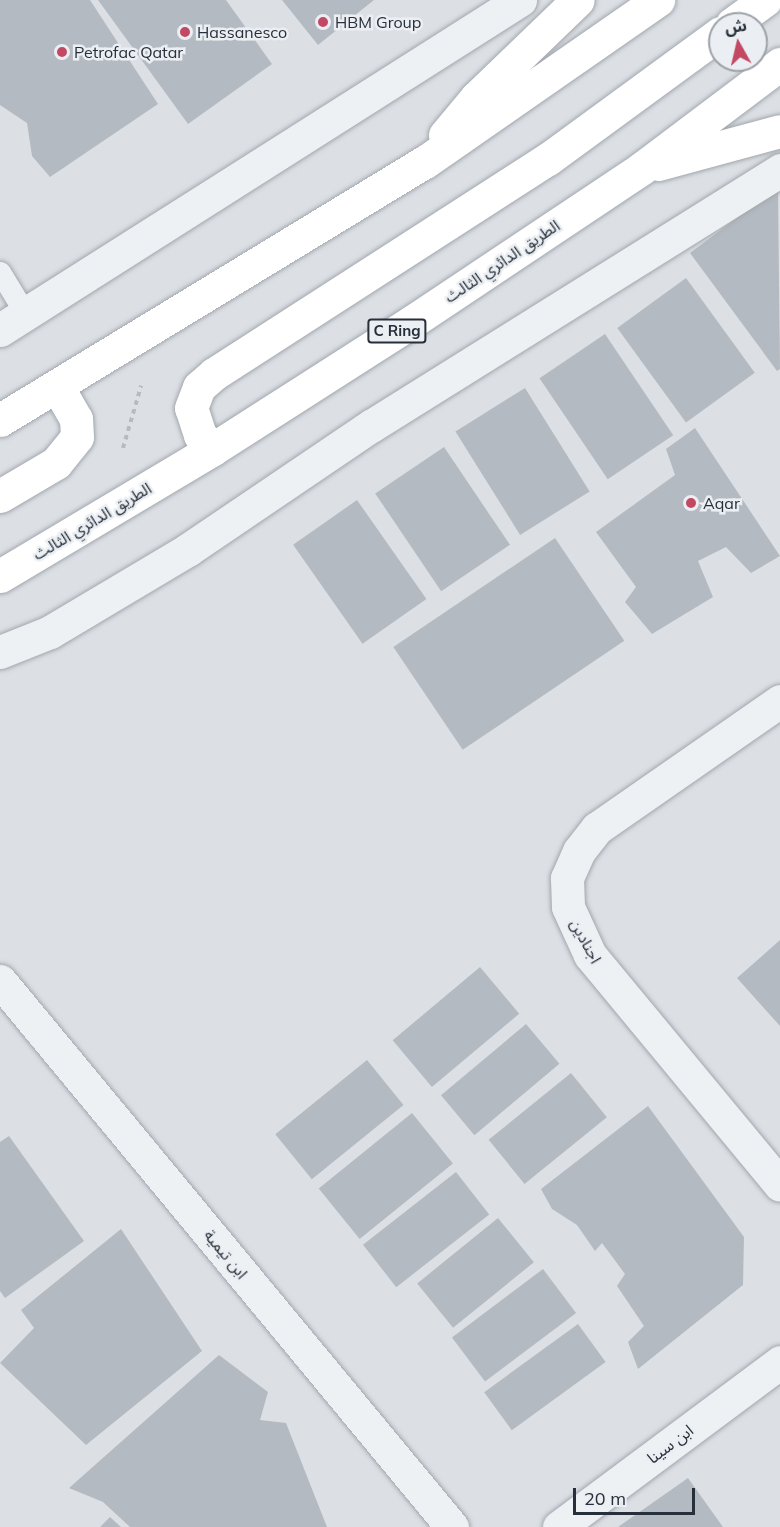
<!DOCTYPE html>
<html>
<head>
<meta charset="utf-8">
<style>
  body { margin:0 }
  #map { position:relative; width:780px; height:1527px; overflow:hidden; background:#dce0e5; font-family:Mulish,"Noto Sans Arabic",sans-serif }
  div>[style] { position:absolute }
  .building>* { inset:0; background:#b4bac1; transform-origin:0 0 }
  .path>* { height:4px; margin-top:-2px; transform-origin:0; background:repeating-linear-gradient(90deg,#b6bbc0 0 4.5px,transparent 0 9px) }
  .roads { filter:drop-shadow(0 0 2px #a2a7ae) drop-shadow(0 0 2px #a2a7ae) }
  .lane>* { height:21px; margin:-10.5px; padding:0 10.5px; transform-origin:10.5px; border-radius:10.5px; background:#eef1f4 }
  .street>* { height:33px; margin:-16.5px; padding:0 16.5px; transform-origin:16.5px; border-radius:16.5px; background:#eef1f4 }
  .highway>* { height:33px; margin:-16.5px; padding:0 16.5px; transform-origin:16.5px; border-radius:16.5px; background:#fff }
  .dots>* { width:16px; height:16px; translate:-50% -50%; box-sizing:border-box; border:3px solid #ebeff3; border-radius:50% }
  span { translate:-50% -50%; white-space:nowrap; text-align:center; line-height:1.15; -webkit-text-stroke:5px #ebeff3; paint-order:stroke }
  .shield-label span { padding:2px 4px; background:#ebeff3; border:2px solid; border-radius:4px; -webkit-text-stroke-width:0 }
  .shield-label { font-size:15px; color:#272f3a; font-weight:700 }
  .poi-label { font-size:16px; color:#272f3a }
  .left { translate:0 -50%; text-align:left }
  .street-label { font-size:16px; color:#272f3a }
  .north { position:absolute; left:708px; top:12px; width:60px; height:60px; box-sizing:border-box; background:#ebeff3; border:2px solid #9da2a9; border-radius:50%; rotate:352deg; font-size:16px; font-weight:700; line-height:24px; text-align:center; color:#272f3a }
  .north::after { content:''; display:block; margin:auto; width:21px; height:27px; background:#c34864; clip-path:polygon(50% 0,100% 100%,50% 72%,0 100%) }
  .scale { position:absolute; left:573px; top:1488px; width:122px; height:27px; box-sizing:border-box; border:3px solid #272f3a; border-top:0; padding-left:8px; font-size:18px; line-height:21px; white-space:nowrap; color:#272f3a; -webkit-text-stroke:4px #ebeff3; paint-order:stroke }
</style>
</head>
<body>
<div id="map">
  <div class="building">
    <i style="clip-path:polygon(0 0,90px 0,158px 104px,50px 177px,32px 156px,27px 123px,0 105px)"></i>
    <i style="clip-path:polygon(98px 0,226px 0,272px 64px,188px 124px)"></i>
    <i style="clip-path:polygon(282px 0,374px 0,318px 45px)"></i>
    <i style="clip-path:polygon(778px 187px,780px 369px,777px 371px,690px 253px)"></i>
    <i style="left:686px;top:278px;width:117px;height:85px;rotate:54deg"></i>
    <i style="left:605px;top:334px;width:122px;height:79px;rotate:56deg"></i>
    <i style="left:525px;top:388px;width:122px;height:82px;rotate:58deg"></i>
    <i style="clip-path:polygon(695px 428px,780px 556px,751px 573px,726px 547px,698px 561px,713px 597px,652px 634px,625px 602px,636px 587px,596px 532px,675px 475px,666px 449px)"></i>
    <i style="left:444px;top:447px;width:118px;height:83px;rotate:56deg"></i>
    <i style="left:357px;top:500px;width:121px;height:78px;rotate:55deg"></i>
    <i style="left:555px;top:538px;width:124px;height:195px;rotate:56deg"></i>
    <i style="clip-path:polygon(780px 940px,780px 1026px,737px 978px)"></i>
    <i style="left:480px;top:967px;width:61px;height:114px;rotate:50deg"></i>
    <i style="left:526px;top:1024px;width:52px;height:111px;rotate:50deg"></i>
    <i style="left:367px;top:1060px;width:58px;height:118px;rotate:51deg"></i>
    <i style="left:571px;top:1073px;width:57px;height:106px;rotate:51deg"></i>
    <i style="clip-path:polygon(648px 1106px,744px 1237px,743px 1285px,638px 1369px,628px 1342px,644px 1326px,617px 1286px,625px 1274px,602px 1243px,595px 1251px,577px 1225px,552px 1209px,541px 1189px)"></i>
    <i style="left:412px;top:1113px;width:65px;height:120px;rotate:51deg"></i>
    <i style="clip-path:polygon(9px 1136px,84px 1241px,5px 1298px,0 1291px,0 1142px)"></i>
    <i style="left:456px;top:1172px;width:54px;height:118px;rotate:52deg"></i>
    <i style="left:498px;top:1218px;width:57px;height:104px;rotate:51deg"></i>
    <i style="clip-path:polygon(121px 1229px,202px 1351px,86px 1445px,0 1363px,34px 1328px,21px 1310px)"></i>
    <i style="left:543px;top:1269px;width:55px;height:114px;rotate:53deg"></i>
    <i style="left:578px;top:1324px;width:47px;height:116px;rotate:54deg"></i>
    <i style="clip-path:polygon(219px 1355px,268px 1392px,260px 1420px,286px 1423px,327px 1527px,130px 1527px,103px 1502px,69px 1488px)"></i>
    <i style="clip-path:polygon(688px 1478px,723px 1527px,618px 1527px)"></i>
    <i style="clip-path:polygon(110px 1517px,121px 1527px,100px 1527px)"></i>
  </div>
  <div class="path">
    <i style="left:123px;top:448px;width:65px;rotate:-73.8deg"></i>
  </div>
  <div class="roads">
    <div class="lane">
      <i style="left:0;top:272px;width:50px;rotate:58.8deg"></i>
    </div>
    <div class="street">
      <i style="left:0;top:330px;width:616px;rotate:-32.4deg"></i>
      <i style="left:0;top:652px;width:54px;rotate:-21.8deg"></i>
      <i style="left:50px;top:632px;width:162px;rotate:-30.8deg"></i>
      <i style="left:189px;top:549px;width:220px;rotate:-34.1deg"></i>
      <i style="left:371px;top:426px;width:483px;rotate:-32deg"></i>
      <i style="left:780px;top:701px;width:223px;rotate:145.2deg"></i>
      <i style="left:597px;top:828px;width:29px;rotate:128deg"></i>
      <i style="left:579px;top:851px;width:30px;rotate:114deg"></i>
      <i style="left:567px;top:878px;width:29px;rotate:88deg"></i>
      <i style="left:568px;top:907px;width:53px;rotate:65.4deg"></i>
      <i style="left:590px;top:955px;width:298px;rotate:50.4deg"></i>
      <i style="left:0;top:981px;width:709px;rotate:50.38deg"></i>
      <i style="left:559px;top:1527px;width:276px;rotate:-36.7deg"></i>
    </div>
    <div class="highway">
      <i style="left:732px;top:24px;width:41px;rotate:-36deg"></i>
      <i style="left:445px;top:135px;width:48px;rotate:-50deg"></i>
      <i style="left:476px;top:98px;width:141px;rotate:-43.9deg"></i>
      <i style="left:658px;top:164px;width:126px;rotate:-15.1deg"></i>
      <i style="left:0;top:420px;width:497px;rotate:-31.3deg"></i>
      <i style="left:425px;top:162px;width:284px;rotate:-34.8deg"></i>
      <i style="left:213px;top:449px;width:19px;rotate:-133deg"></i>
      <i style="left:200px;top:435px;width:28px;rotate:-108deg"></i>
      <i style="left:191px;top:408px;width:22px;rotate:-69deg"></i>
      <i style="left:199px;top:387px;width:20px;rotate:-41deg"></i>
      <i style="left:214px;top:374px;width:397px;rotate:-32.8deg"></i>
      <i style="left:548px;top:159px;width:213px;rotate:-36.2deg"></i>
      <i style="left:0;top:496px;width:65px;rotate:-30.5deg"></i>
      <i style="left:56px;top:463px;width:33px;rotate:-51deg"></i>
      <i style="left:77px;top:437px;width:18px;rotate:-93deg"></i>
      <i style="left:76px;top:419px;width:38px;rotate:-120deg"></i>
      <i style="left:0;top:576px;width:248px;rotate:-30.8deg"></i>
      <i style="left:213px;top:449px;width:237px;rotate:-32.6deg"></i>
      <i style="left:413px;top:321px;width:275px;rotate:-33.7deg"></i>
      <i style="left:642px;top:168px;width:173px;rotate:-37deg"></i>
    </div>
  </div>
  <div class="dots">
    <i style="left:323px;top:22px;background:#c34864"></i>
    <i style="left:185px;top:32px;background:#c34864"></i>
    <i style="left:62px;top:52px;background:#c34864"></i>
    <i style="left:691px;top:503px;background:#c34864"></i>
  </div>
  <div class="shield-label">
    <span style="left:397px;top:331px">C Ring</span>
  </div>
  <div class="poi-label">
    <span class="left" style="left:335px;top:22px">HBM Group</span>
    <span class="left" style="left:197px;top:32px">Hassanesco</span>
    <span class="left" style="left:74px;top:52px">Petrofac Qatar</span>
    <span class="left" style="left:703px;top:503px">Aqar</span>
  </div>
  <div class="street-label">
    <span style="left:502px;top:261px;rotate:-34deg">الطريق الدائري الثالث</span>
    <span style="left:92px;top:521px;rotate:-31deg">الطريق الدائري الثالث</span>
    <span style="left:586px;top:941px;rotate:61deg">اجنادين</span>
    <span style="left:226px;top:1254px;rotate:50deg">ابن تيمية</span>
    <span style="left:670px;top:1444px;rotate:-37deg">ابن سينا</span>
  </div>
  <div class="north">ش</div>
  <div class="scale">20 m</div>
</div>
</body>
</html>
